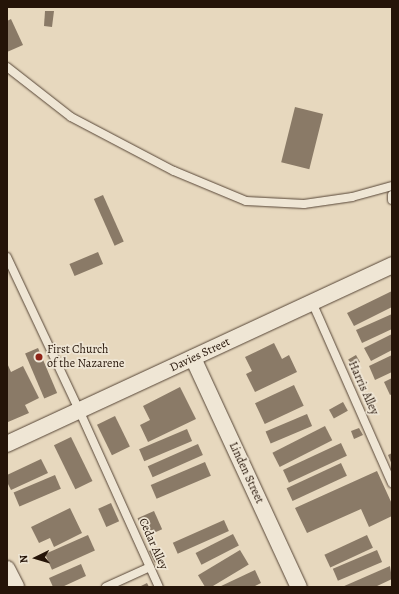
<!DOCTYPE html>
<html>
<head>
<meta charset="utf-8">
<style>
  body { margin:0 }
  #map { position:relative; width:399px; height:594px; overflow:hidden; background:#e7d8be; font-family:Alegreya,serif }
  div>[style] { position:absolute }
  .building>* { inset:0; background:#8a7a67; transform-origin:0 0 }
  .roads { filter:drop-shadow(0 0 1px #564536) drop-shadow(0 0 1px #564536) }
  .service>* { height:8px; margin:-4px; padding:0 4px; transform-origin:4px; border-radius:4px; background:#efe6d5 }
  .minor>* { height:16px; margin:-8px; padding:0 8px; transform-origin:8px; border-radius:8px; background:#efe6d5 }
  .dots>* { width:11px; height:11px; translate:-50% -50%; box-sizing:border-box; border:2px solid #efe6d5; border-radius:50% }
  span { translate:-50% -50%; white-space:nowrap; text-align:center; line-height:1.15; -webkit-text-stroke:3.5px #efe6d5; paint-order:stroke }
  .poi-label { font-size:12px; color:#251408 }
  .left { translate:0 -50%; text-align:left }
  .street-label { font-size:12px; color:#251408 }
  .frame { position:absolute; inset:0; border:8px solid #251408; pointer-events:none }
  .north { position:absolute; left:16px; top:538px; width:40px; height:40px; -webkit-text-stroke:3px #efe6d5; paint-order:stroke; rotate:265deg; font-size:11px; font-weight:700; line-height:16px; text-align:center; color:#251408 }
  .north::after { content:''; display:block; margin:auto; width:14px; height:18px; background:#251408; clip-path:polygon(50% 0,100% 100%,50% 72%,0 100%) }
</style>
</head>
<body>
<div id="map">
  <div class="building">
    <i style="clip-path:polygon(45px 11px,54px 11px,52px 27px,44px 26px)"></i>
    <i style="clip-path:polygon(11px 19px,23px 45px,7px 52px,7px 21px)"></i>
    <i style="left:295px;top:107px;width:29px;height:57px;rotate:14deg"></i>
    <i style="left:103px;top:195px;width:51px;height:10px;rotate:66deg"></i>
    <i style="left:98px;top:252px;width:13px;height:31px;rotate:67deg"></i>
    <i style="clip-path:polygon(392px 291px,392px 307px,354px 326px,347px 313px)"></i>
    <i style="clip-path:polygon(392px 314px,392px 329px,362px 343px,356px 330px)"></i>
    <i style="clip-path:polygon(392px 334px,392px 350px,371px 361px,364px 348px)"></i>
    <i style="clip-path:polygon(274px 343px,282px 359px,289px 355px,297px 372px,255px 392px,246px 374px,252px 371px,245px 357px)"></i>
    <i style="left:38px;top:348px;width:49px;height:14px;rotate:67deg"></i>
    <i style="left:356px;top:355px;width:8px;height:9px;rotate:60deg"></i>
    <i style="clip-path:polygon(392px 355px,392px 372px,375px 380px,369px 366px)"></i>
    <i style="clip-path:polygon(7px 363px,11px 372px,23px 366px,39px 398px,25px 405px,29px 413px,8px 422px)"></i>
    <i style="clip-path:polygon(392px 378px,392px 394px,390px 395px,384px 382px)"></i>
    <i style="left:294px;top:385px;width:23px;height:43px;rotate:65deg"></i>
    <i style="clip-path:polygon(180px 387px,196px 419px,148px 442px,140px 425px,150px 420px,143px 406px)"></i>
    <i style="left:343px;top:402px;width:10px;height:16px;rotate:61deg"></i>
    <i style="left:307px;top:414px;width:13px;height:45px;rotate:67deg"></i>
    <i style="left:115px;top:416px;width:34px;height:20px;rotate:64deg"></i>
    <i style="left:325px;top:426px;width:16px;height:59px;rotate:63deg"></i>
    <i style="clip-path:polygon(359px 428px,363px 435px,354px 439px,351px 431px)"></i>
    <i style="left:187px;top:429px;width:13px;height:52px;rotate:67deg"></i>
    <i style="left:71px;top:437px;width:49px;height:19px;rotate:64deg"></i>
    <i style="left:341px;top:443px;width:14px;height:64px;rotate:65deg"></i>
    <i style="left:198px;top:444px;width:12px;height:55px;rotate:66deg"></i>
    <i style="clip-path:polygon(392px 453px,392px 465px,388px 455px)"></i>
    <i style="clip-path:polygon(41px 459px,48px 473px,11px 490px,7px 482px,7px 475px)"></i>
    <i style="left:205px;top:462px;width:15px;height:59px;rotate:67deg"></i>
    <i style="left:341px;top:463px;width:14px;height:60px;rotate:65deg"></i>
    <i style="clip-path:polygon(377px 471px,392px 504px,392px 516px,369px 527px,361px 509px,307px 533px,295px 508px)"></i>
    <i style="left:55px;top:475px;width:15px;height:45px;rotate:67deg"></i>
    <i style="left:111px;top:503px;width:20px;height:14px;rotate:66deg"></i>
    <i style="clip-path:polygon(70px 508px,82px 533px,54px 547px,50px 538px,39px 543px,31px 527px)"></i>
    <i style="left:154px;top:511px;width:20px;height:18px;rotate:66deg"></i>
    <i style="left:224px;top:520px;width:12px;height:56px;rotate:66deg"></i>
    <i style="left:233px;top:534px;width:13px;height:42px;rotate:63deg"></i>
    <i style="left:88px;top:535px;width:17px;height:47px;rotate:66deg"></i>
    <i style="left:367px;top:535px;width:14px;height:47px;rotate:65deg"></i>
    <i style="left:157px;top:547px;width:13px;height:9px;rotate:63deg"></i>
    <i style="left:240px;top:550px;width:17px;height:49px;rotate:59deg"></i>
    <i style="left:377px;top:550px;width:13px;height:48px;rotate:67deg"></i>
    <i style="clip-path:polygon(81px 564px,86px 576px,62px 587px,53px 587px,49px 578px)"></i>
    <i style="clip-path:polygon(390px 566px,392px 579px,375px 587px,342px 587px)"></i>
    <i style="clip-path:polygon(255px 570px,261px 583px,253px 587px,219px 587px)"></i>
    <i style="clip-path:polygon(147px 583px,149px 587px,139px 587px)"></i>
  </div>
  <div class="roads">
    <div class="service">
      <i style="left:7px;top:67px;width:81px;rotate:38deg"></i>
      <i style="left:71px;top:117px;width:116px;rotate:27.7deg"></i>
      <i style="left:174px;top:171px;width:78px;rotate:22.6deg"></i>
      <i style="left:246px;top:201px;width:58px;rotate:3deg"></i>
      <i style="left:304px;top:204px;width:49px;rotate:-8.3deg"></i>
      <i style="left:352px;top:197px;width:41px;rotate:-15.4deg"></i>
      <i style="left:392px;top:195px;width:5px;rotate:90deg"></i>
      <i style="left:7px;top:257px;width:169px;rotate:64.8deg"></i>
      <i style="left:79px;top:410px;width:194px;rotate:65.7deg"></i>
      <i style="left:312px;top:302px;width:198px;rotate:66.2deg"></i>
      <i style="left:106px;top:587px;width:48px;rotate:-24.4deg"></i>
    </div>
    <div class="minor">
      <i style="left:193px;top:358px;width:252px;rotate:65.2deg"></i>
      <i style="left:7px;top:444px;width:425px;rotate:-24.9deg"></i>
      <i style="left:7px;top:569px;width:20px;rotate:63deg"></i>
    </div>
  </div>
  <div class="dots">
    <i style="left:39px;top:357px;background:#8f2418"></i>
  </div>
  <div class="poi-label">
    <span class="left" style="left:47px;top:357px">First Church<br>of the Nazarene</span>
  </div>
  <div class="street-label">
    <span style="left:200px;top:355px;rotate:-25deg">Davies Street</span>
    <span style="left:363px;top:388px;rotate:66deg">Harris Alley</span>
    <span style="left:246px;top:473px;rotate:65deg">Linden Street</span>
    <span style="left:153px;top:544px;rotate:66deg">Cedar Alley</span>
  </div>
  <div class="frame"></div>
  <div class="north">N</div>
</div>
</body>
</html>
